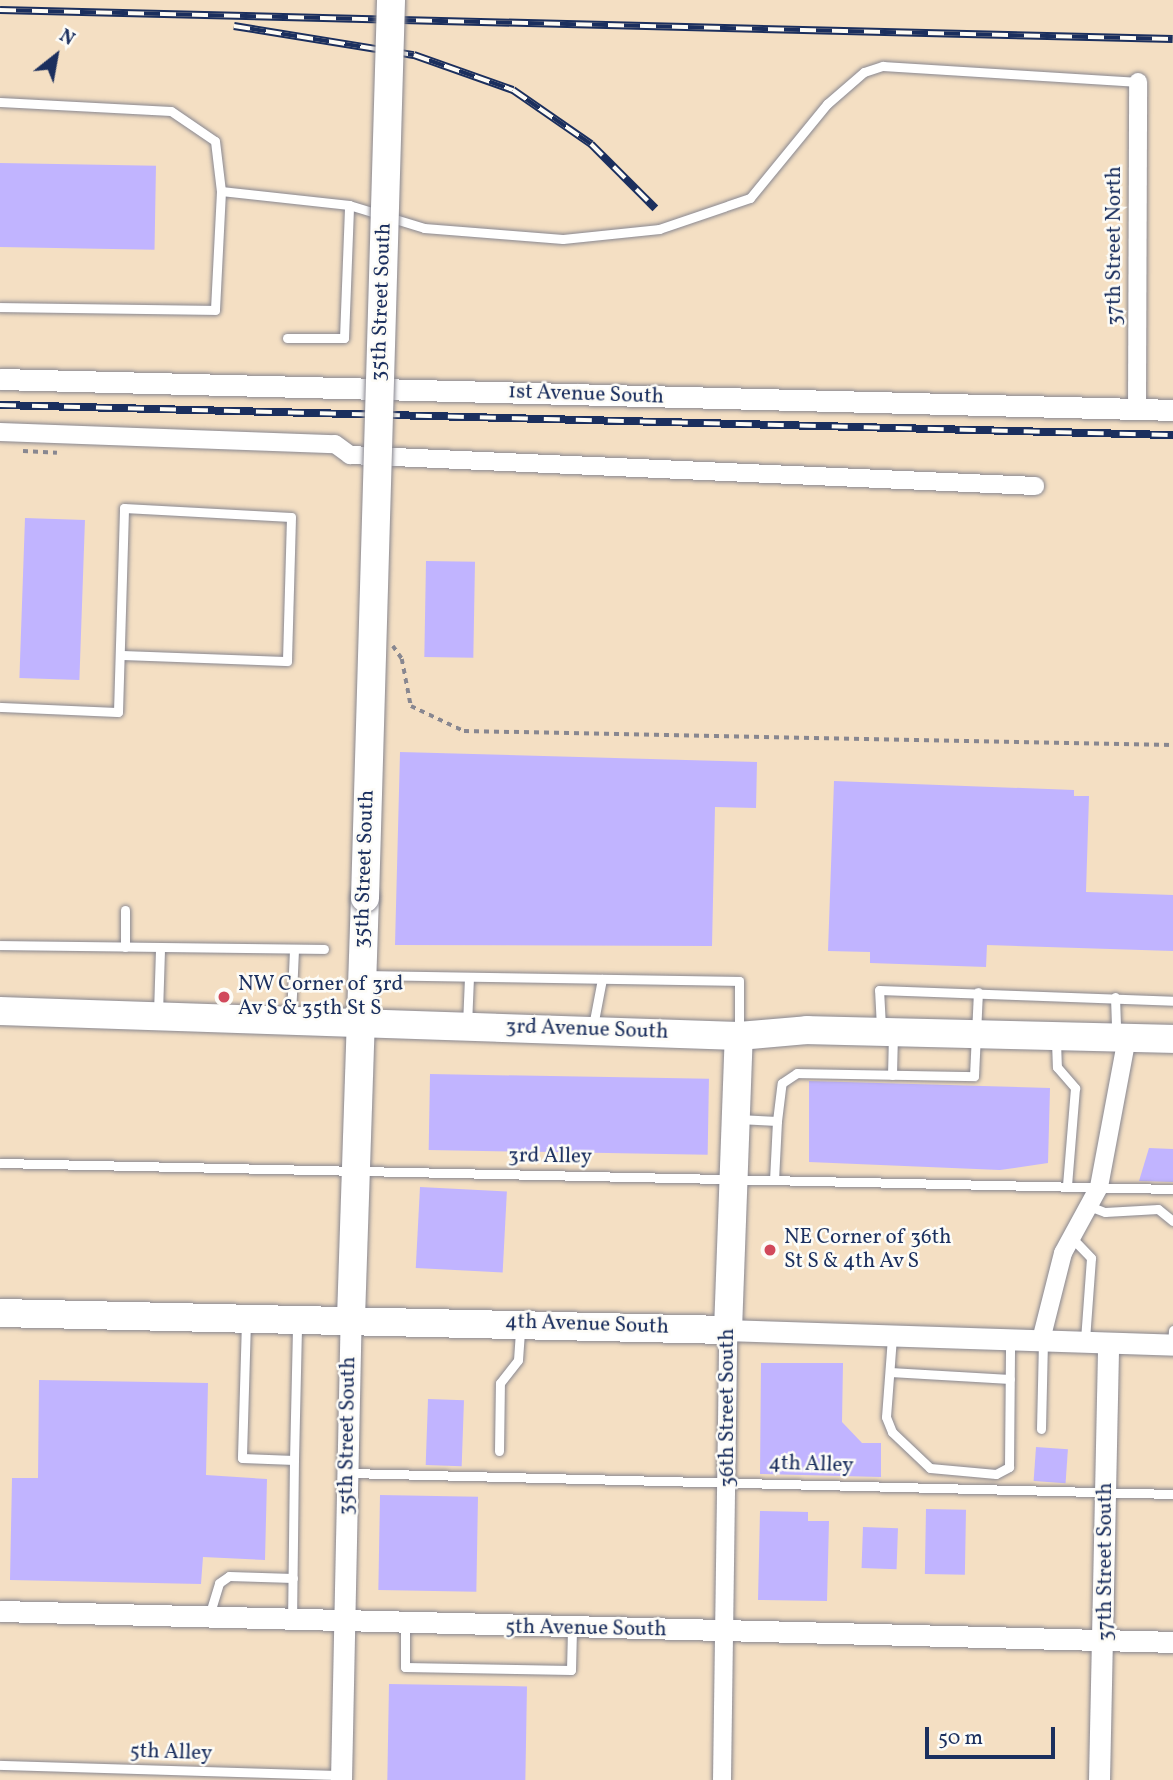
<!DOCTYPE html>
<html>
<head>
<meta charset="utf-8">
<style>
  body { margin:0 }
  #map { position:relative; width:1173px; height:1780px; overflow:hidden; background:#f4dfc3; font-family:Vollkorn,serif }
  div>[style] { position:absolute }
  .building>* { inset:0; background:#c1b4ff; transform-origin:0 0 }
  .path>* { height:3.5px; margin-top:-1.75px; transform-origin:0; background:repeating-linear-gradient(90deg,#888790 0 5px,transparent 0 10px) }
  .roads { filter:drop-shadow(0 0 2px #888790) drop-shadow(0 0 2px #888790) }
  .service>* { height:9px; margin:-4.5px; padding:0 4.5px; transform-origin:4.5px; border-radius:4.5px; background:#fff }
  .minor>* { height:18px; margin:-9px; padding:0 9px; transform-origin:9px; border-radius:9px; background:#fff }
  .tertiary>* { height:21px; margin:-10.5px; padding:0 10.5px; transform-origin:10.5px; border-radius:10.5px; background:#fff }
  .primary>* { height:28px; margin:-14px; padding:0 14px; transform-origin:14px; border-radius:14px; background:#fff }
  .rail>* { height:8px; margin-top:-4px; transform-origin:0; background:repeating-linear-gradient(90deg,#fdfcf7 0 16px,#1b2f5e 0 32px); box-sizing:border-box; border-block:2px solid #1b2f5e }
  .bridges { filter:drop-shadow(0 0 2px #888790) drop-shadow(0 0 2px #888790) }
  .primary-bridge>* { height:28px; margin:-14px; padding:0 14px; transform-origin:14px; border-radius:14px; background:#fff }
  .dots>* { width:19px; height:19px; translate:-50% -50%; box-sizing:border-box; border:4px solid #fdfcf7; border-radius:50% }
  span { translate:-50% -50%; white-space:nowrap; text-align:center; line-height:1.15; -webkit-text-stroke:5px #fdfcf7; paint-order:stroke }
  .street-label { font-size:21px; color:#1b2f5e }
  .poi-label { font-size:21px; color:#1b2f5e }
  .left { translate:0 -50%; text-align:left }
  .north { position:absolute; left:21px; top:21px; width:70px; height:70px; -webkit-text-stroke:5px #fdfcf7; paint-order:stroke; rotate:31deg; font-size:19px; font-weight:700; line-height:28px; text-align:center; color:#1b2f5e }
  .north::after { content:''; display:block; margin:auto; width:24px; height:32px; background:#1b2f5e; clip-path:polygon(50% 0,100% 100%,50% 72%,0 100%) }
  .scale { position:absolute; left:925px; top:1727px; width:130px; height:32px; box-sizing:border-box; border:4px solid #1b2f5e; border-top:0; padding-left:9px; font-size:21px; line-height:24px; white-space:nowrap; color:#1b2f5e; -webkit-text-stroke:5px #fdfcf7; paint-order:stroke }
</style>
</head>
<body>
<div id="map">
  <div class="building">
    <i style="left:0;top:163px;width:156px;height:84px;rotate:1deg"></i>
    <i style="left:25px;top:518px;width:60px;height:160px;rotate:2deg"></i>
    <i style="left:426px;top:561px;width:49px;height:96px;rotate:1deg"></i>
    <i style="clip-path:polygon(400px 752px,757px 762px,756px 808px,715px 807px,712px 946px,395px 945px)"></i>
    <i style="clip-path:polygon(834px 781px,1074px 790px,1074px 796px,1089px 796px,1086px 892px,1173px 895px,1173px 951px,987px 945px,986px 967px,870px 963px,870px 952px,828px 951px)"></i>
    <i style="left:430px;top:1074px;width:279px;height:76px;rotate:1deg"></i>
    <i style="clip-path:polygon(809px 1081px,1050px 1088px,1048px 1163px,1000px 1170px,809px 1162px)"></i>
    <i style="clip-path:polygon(1149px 1148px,1173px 1149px,1173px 1182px,1139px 1181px)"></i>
    <i style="left:420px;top:1187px;width:87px;height:81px;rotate:3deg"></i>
    <i style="clip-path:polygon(761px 1363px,843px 1363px,842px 1422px,862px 1443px,881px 1443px,881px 1477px,760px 1474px)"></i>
    <i style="clip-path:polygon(39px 1380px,208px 1383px,206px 1475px,267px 1479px,265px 1560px,203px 1557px,201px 1584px,10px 1580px,12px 1478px,38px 1478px)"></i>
    <i style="left:428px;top:1399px;width:36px;height:66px;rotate:2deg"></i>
    <i style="left:1036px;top:1447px;width:32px;height:34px;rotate:4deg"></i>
    <i style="left:380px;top:1495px;width:98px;height:95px;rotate:1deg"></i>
    <i style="left:926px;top:1509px;width:40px;height:65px;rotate:1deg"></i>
    <i style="clip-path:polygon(760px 1511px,808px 1512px,808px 1521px,829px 1521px,827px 1601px,758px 1600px)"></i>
    <i style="left:863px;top:1527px;width:35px;height:41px;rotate:2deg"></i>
    <i style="left:389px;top:1684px;width:138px;height:96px;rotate:1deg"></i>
  </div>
  <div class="path">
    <i style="left:23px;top:451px;width:34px;rotate:3deg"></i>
    <i style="left:393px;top:646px;width:16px;rotate:55deg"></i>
    <i style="left:402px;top:659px;width:48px;rotate:79.2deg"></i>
    <i style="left:411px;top:706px;width:59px;rotate:25.3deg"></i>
    <i style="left:464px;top:731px;width:709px;rotate:1.13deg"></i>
  </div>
  <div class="roads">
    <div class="service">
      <i style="left:0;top:102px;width:171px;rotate:3deg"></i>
      <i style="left:171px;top:111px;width:53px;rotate:34.3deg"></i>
      <i style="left:215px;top:141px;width:50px;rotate:83.2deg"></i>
      <i style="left:221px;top:191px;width:119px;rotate:92.9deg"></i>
      <i style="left:215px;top:310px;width:215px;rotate:-179.2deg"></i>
      <i style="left:221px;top:191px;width:129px;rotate:6.2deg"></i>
      <i style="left:349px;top:205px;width:78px;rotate:17deg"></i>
      <i style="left:424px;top:228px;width:139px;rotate:4.5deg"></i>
      <i style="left:563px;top:239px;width:97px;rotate:-5.9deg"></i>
      <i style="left:659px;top:229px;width:96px;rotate:-18.8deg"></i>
      <i style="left:750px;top:198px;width:122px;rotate:-50.7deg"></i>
      <i style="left:827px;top:104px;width:49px;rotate:-40.9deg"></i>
      <i style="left:864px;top:72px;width:20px;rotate:-18deg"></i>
      <i style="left:883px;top:66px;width:256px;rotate:3.6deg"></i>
      <i style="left:287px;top:338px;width:57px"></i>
      <i style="left:344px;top:338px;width:133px;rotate:-87.8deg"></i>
      <i style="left:0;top:707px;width:118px;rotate:2.4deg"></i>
      <i style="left:118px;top:712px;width:204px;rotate:-88.3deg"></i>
      <i style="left:124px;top:508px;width:167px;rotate:3.1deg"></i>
      <i style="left:291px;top:517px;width:144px;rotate:91.6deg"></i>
      <i style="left:287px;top:661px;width:167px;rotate:-177.9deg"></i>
      <i style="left:125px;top:910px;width:37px;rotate:90deg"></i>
      <i style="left:0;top:945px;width:324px;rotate:0.7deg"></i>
      <i style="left:367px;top:975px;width:372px;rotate:0.9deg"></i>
      <i style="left:739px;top:981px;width:52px;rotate:90deg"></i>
      <i style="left:1115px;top:997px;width:36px;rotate:88deg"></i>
      <i style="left:158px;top:1013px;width:65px;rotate:-88.2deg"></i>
      <i style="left:291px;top:1016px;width:66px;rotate:-87.4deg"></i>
      <i style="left:467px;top:1025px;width:48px;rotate:-87.6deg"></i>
      <i style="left:593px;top:1026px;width:48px;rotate:-79.2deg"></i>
      <i style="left:881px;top:1027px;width:37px;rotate:-93deg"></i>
      <i style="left:879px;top:990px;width:294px;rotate:2.1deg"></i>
      <i style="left:1056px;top:1041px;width:26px;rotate:88deg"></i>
      <i style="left:1057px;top:1067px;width:28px;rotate:49deg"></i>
      <i style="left:1075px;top:1088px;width:98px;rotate:94.7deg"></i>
      <i style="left:892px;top:1075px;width:41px;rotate:-88.6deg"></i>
      <i style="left:738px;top:1119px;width:39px;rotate:3deg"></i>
      <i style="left:777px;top:1121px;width:59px;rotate:92.9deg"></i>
      <i style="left:777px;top:1121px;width:38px;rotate:-83deg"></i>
      <i style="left:782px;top:1083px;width:18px;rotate:-34deg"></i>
      <i style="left:797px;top:1073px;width:177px;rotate:1deg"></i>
      <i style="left:974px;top:1076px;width:84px;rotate:-87.3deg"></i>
      <i style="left:0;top:1163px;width:1173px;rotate:1.27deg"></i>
      <i style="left:1089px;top:1206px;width:17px;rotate:21deg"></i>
      <i style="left:1105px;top:1212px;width:53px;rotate:-3.2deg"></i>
      <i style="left:1158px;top:1209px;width:19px;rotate:39deg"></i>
      <i style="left:1071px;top:1237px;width:29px;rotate:46deg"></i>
      <i style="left:1091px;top:1258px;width:82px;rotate:94.2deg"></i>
      <i style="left:246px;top:1321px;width:137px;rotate:91.7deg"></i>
      <i style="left:242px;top:1458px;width:52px;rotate:2.2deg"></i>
      <i style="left:294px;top:1460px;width:157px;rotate:90.7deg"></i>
      <i style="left:892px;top:1337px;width:80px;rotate:94.3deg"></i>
      <i style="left:886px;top:1417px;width:16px;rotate:68deg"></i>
      <i style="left:892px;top:1432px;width:52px;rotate:43.5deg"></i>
      <i style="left:930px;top:1468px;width:66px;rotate:5.2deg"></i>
      <i style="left:996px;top:1474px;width:15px;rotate:-28deg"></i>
      <i style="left:1009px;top:1467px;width:126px;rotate:-89.5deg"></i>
      <i style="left:1172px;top:1345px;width:15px;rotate:-86deg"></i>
      <i style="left:890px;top:1372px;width:120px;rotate:3.3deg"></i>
      <i style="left:1041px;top:1429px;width:87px;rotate:-88.7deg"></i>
      <i style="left:499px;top:1451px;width:68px;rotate:-89.2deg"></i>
      <i style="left:500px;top:1383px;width:29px;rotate:-52deg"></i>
      <i style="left:518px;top:1360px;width:31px;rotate:-86deg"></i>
      <i style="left:294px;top:1460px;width:135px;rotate:-88.7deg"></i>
      <i style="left:349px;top:1473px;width:824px;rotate:1.46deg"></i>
      <i style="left:209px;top:1616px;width:34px;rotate:-73deg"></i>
      <i style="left:219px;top:1583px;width:12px;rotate:-35deg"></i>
      <i style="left:229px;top:1576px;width:64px;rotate:1.8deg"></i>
      <i style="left:405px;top:1624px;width:43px;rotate:90deg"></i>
      <i style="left:405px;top:1667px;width:166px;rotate:1deg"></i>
      <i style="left:571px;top:1670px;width:42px;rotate:-88.6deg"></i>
      <i style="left:0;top:1765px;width:341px;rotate:1.7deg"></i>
    </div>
    <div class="minor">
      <i style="left:1137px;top:410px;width:328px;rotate:-89.8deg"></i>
      <i style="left:0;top:432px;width:335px;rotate:2.1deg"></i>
      <i style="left:335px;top:444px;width:19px;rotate:36deg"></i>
      <i style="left:350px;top:455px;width:686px;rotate:2.59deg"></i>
      <i style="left:1042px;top:1336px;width:86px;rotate:-75.8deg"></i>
      <i style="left:1063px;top:1253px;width:75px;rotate:-61.4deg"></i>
      <i style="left:1099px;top:1187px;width:152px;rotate:-79.4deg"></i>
      <i style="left:722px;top:1780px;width:450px;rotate:-89.2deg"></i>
    </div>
    <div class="tertiary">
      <i style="left:0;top:379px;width:1173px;rotate:1.51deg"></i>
      <i style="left:728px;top:1330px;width:445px;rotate:1.9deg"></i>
      <i style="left:0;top:1611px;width:1173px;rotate:1.51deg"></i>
      <i style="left:341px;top:1780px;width:462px;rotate:-88.8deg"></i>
      <i style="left:1099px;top:1780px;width:436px;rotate:-88.8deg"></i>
    </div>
    <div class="primary">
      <i style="left:0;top:1011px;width:739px;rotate:1.94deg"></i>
      <i style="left:739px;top:1036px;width:68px;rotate:-5deg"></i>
      <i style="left:807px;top:1030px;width:366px;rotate:1.4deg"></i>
      <i style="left:0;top:1313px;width:728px;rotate:1.34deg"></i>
      <i style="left:728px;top:1330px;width:294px;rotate:-87.9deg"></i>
      <i style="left:351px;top:1318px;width:420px;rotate:-88.1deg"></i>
    </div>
  </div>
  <div class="rail">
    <i style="left:0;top:10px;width:1173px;rotate:1.42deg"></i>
    <i style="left:234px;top:26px;width:182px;rotate:9.2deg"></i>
    <i style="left:414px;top:55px;width:105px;rotate:19.5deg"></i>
    <i style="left:513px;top:90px;width:95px;rotate:34.7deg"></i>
    <i style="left:591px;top:144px;width:91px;rotate:45deg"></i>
    <i style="left:0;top:405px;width:1173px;rotate:1.47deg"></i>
  </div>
  <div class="bridges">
    <div class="primary-bridge">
      <i style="left:365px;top:898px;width:898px;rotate:-88.34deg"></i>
    </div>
  </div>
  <div class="dots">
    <i style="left:224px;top:997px;background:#d1495b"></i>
    <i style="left:770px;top:1250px;background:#d1495b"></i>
  </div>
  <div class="street-label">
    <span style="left:1115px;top:246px;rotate:-90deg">37th Street North</span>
    <span style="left:382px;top:302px;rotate:-88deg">35th Street South</span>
    <span style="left:586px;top:395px;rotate:2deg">1st Avenue South</span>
    <span style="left:365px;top:869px;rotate:-88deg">35th Street South</span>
    <span style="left:587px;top:1030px;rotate:2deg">3rd Avenue South</span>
    <span style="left:550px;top:1157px;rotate:1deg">3rd Alley</span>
    <span style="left:587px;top:1325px;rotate:2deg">4th Avenue South</span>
    <span style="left:728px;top:1408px;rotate:-90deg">36th Street South</span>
    <span style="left:348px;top:1436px;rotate:-89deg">35th Street South</span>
    <span style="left:811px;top:1465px;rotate:2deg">4th Alley</span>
    <span style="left:1106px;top:1562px;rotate:-90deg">37th Street South</span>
    <span style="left:586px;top:1629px;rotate:1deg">5th Avenue South</span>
    <span style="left:171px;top:1753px;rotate:2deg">5th Alley</span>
  </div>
  <div class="poi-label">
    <span class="left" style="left:238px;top:997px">NW Corner of 3rd<br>Av S &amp; 35th St S</span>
    <span class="left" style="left:784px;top:1250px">NE Corner of 36th<br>St S &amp; 4th Av S</span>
  </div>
  <div class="north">N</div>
  <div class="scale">50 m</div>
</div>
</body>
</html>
